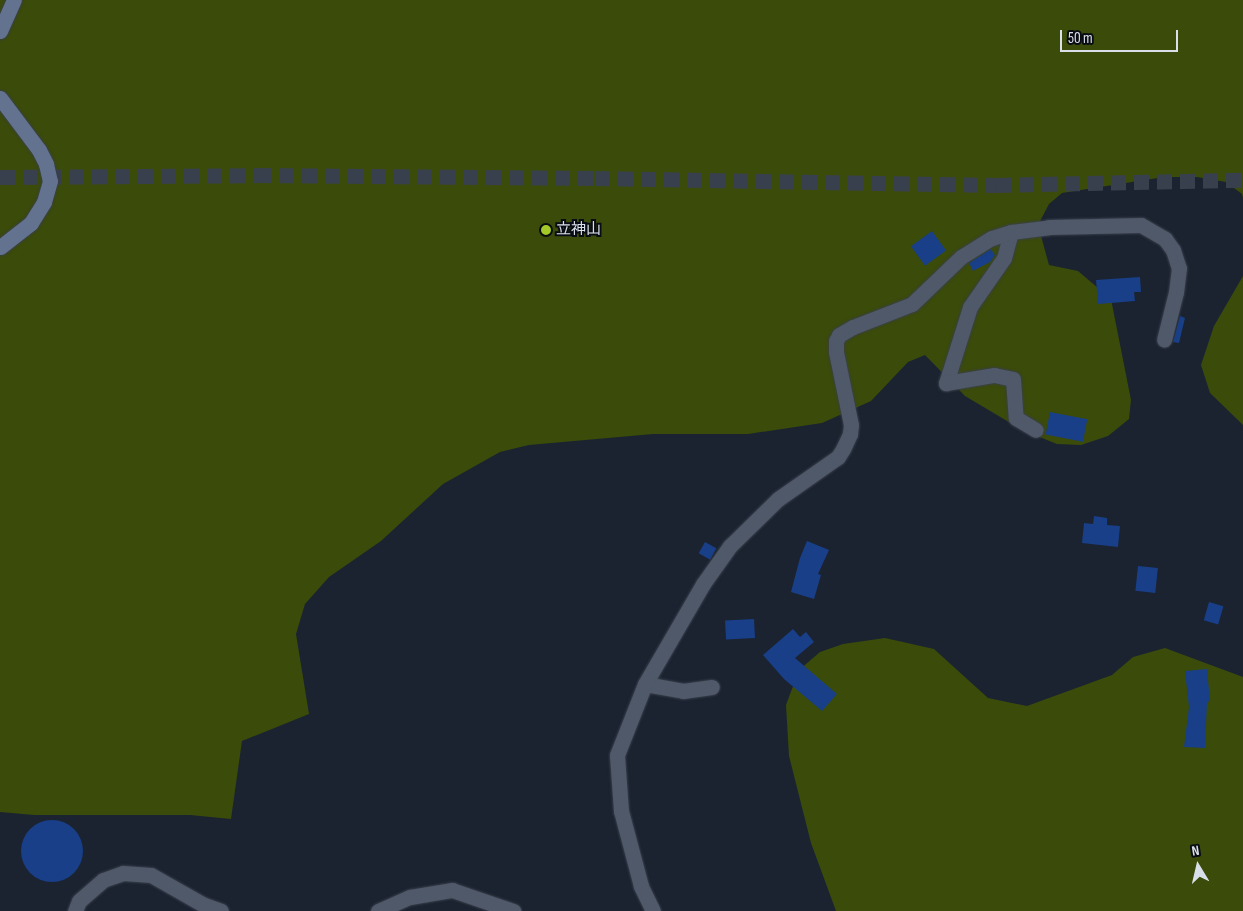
<!DOCTYPE html>
<html>
<head>
<meta charset="utf-8">
<style>
  body { margin:0 }
  #map { position:relative; width:1243px; height:911px; overflow:hidden; background:#1b2331; font-family:"Sofia Sans Condensed","Noto Sans JP",sans-serif }
  div>[style] { position:absolute }
  .green>* { inset:0; background:#3b4b0a }
  .building>* { inset:0; background:#183f88; transform-origin:0 0 }
  .round { border-radius:50% }
  .highway-tunnel>* { height:15px; margin-top:-7.5px; transform-origin:0; background:repeating-linear-gradient(90deg,#383f4d 0 15px,transparent 0 23px) }
  .roads { filter:drop-shadow(0 0 1px #393f4a) drop-shadow(0 0 1px #393f4a) }
  .street>* { height:15px; margin:-7.5px; padding:0 7.5px; transform-origin:7.5px; border-radius:7.5px; background:#4f5969 }
  .secondary>* { height:15px; margin:-7.5px; padding:0 7.5px; transform-origin:7.5px; border-radius:7.5px; background:#62728f }
  .dots>* { width:14px; height:14px; translate:-50% -50%; box-sizing:border-box; border:2px solid #090c12; border-radius:50% }
  span { translate:-50% -50%; white-space:nowrap; text-align:center; line-height:1.15; -webkit-text-stroke:4px #090c12; paint-order:stroke }
  .poi-label { font-size:15px; color:#dae0e9 }
  .left { translate:0 -50%; text-align:left }
  .north { position:absolute; left:1173px; top:841px; width:50px; height:50px; -webkit-text-stroke:4px #090c12; paint-order:stroke; rotate:351deg; font-size:14px; font-weight:700; line-height:20px; text-align:center; color:#dae0e9 }
  .north::after { content:''; display:block; margin:auto; width:18px; height:22px; background:#dae0e9; clip-path:polygon(50% 0,100% 100%,50% 72%,0 100%) }
  .scale { position:absolute; left:1060px; top:30px; width:118px; height:22px; box-sizing:border-box; border:2px solid #dae0e9; border-top:0; padding-left:6px; font-size:15px; line-height:18px; white-space:nowrap; color:#dae0e9; -webkit-text-stroke:4px #090c12; paint-order:stroke }
</style>
</head>
<body>
<div id="map">
  <div class="green">
    <i style="clip-path:polygon(0 0,1243px 0,1243px 198px,1242px 194px,1226px 182px,1197px 177px,1164px 177px,1062px 193px,1049px 204px,1038px 225px,1049px 265px,1078px 271px,1111px 299px,1131px 400px,1129px 419px,1108px 436px,1081px 445px,1057px 444px,1022px 430px,965px 396px,925px 355px,908px 362px,871px 401px,822px 423px,748px 434px,653px 434px,529px 445px,500px 452px,443px 484px,381px 541px,329px 577px,305px 604px,296px 634px,309px 714px,242px 741px,231px 819px,190px 815px,34px 815px,0 812px)"></i>
    <i style="clip-path:polygon(1243px 276px,1243px 425px,1210px 393px,1201px 365px,1214px 326px)"></i>
    <i style="clip-path:polygon(885px 638px,934px 649px,988px 698px,1027px 706px,1112px 675px,1133px 657px,1165px 648px,1243px 677px,1243px 911px,836px 911px,811px 843px,789px 756px,786px 705px,799px 670px,820px 652px,843px 644px)"></i>
  </div>
  <div class="building">
    <i style="left:932px;top:231px;width:24px;height:26px;rotate:54deg"></i>
    <i style="clip-path:polygon(991px 249px,995px 255px,990px 262px,973px 271px,969px 263px)"></i>
    <i style="clip-path:polygon(1140px 277px,1141px 292px,1134px 292px,1135px 301px,1098px 304px,1096px 280px)"></i>
    <i style="clip-path:polygon(1180px 316px,1185px 318px,1179px 343px,1173px 342px)"></i>
    <i style="left:1050px;top:412px;width:38px;height:23px;rotate:11deg"></i>
    <i style="clip-path:polygon(1094px 516px,1107px 518px,1107px 525px,1120px 526px,1118px 547px,1082px 543px,1084px 523px,1093px 524px)"></i>
    <i style="clip-path:polygon(807px 541px,829px 550px,818px 574px,821px 575px,814px 599px,791px 592px,800px 558px)"></i>
    <i style="left:705px;top:542px;width:13px;height:13px;rotate:29deg"></i>
    <i style="left:1138px;top:566px;width:20px;height:25px;rotate:6deg"></i>
    <i style="left:1209px;top:602px;width:15px;height:19px;rotate:16deg"></i>
    <i style="left:754px;top:619px;width:19px;height:29px;rotate:87deg"></i>
    <i style="clip-path:polygon(793px 629px,800px 637px,806px 632px,814px 642px,795px 658px,837px 694px,822px 711px,784px 679px,763px 655px)"></i>
    <i style="clip-path:polygon(1207px 669px,1210px 701px,1207px 702px,1205px 748px,1184px 747px,1189px 707px,1185px 671px)"></i>
    <i class="round" style="left:21px;top:820px;width:62px;height:62px"></i>
  </div>
  <div class="highway-tunnel">
    <i style="left:0;top:177px;width:256px;rotate:-0.4deg"></i>
    <i style="left:256px;top:175px;width:339px;rotate:0.5deg"></i>
    <i style="left:595px;top:178px;width:401px;rotate:1deg"></i>
    <i style="left:996px;top:185px;width:247px;rotate:-1.2deg"></i>
  </div>
  <div class="roads">
    <div class="street">
      <i style="left:1011px;top:232px;width:27px;rotate:105deg"></i>
      <i style="left:1004px;top:258px;width:60px;rotate:124.8deg"></i>
      <i style="left:970px;top:307px;width:80px;rotate:107.5deg"></i>
      <i style="left:946px;top:383px;width:49px;rotate:-9.5deg"></i>
      <i style="left:994px;top:375px;width:19px;rotate:12deg"></i>
      <i style="left:1013px;top:379px;width:39px;rotate:86deg"></i>
      <i style="left:1016px;top:418px;width:23px;rotate:31deg"></i>
      <i style="left:645px;top:684px;width:39px;rotate:10deg"></i>
      <i style="left:683px;top:691px;width:29px;rotate:-8deg"></i>
      <i style="left:75px;top:911px;width:11px;rotate:-68deg"></i>
      <i style="left:79px;top:901px;width:32px;rotate:-41deg"></i>
      <i style="left:103px;top:880px;width:21px;rotate:-19deg"></i>
      <i style="left:123px;top:873px;width:28px;rotate:4deg"></i>
      <i style="left:151px;top:875px;width:59px;rotate:29.6deg"></i>
      <i style="left:202px;top:904px;width:20px;rotate:20deg"></i>
      <i style="left:378px;top:911px;width:35px;rotate:-24deg"></i>
      <i style="left:410px;top:897px;width:43px;rotate:-9.5deg"></i>
      <i style="left:452px;top:890px;width:65px;rotate:19deg"></i>
      <i style="left:653px;top:911px;width:28px;rotate:-116deg"></i>
      <i style="left:641px;top:886px;width:78px;rotate:-104.9deg"></i>
      <i style="left:621px;top:811px;width:56px;rotate:-94.1deg"></i>
      <i style="left:617px;top:755px;width:76px;rotate:-68.5deg"></i>
      <i style="left:645px;top:684px;width:116px;rotate:-59.9deg"></i>
      <i style="left:703px;top:584px;width:47px;rotate:-54.6deg"></i>
      <i style="left:730px;top:546px;width:67px;rotate:-44.4deg"></i>
      <i style="left:778px;top:499px;width:73px;rotate:-35deg"></i>
      <i style="left:838px;top:457px;width:9px;rotate:-58deg"></i>
      <i style="left:843px;top:449px;width:17px;rotate:-65deg"></i>
      <i style="left:850px;top:434px;width:9px;rotate:-84deg"></i>
      <i style="left:851px;top:425px;width:75px;rotate:-101.6deg"></i>
      <i style="left:836px;top:352px;width:11px;rotate:-90deg"></i>
      <i style="left:836px;top:341px;width:7px;rotate:-63deg"></i>
      <i style="left:839px;top:335px;width:16px;rotate:-30deg"></i>
      <i style="left:853px;top:327px;width:63px;rotate:-21.3deg"></i>
      <i style="left:912px;top:304px;width:68px;rotate:-43.8deg"></i>
      <i style="left:961px;top:257px;width:36px;rotate:-32deg"></i>
      <i style="left:992px;top:238px;width:20px;rotate:-18deg"></i>
      <i style="left:1011px;top:232px;width:38px;rotate:-7deg"></i>
      <i style="left:1049px;top:227px;width:92px;rotate:-1.2deg"></i>
      <i style="left:1141px;top:225px;width:28px;rotate:30deg"></i>
      <i style="left:1165px;top:239px;width:14px;rotate:54deg"></i>
      <i style="left:1173px;top:250px;width:19px;rotate:72deg"></i>
      <i style="left:1179px;top:268px;width:24px;rotate:97deg"></i>
      <i style="left:1176px;top:292px;width:49px;rotate:104deg"></i>
    </div>
    <div class="secondary">
      <i style="left:0;top:31px;width:34px;rotate:-66deg"></i>
      <i style="left:0;top:98px;width:65px;rotate:53.1deg"></i>
      <i style="left:39px;top:150px;width:16px;rotate:63deg"></i>
      <i style="left:46px;top:164px;width:17px;rotate:77deg"></i>
      <i style="left:50px;top:181px;width:22px;rotate:106deg"></i>
      <i style="left:44px;top:202px;width:25px;rotate:122deg"></i>
      <i style="left:31px;top:223px;width:39px;rotate:142deg"></i>
    </div>
  </div>
  <div class="dots">
    <i style="left:546px;top:230px;background:#a3c927"></i>
  </div>
  <div class="poi-label">
    <span class="left" style="left:556px;top:230px">立神山</span>
  </div>
  <div class="north">N</div>
  <div class="scale">50 m</div>
</div>
</body>
</html>
